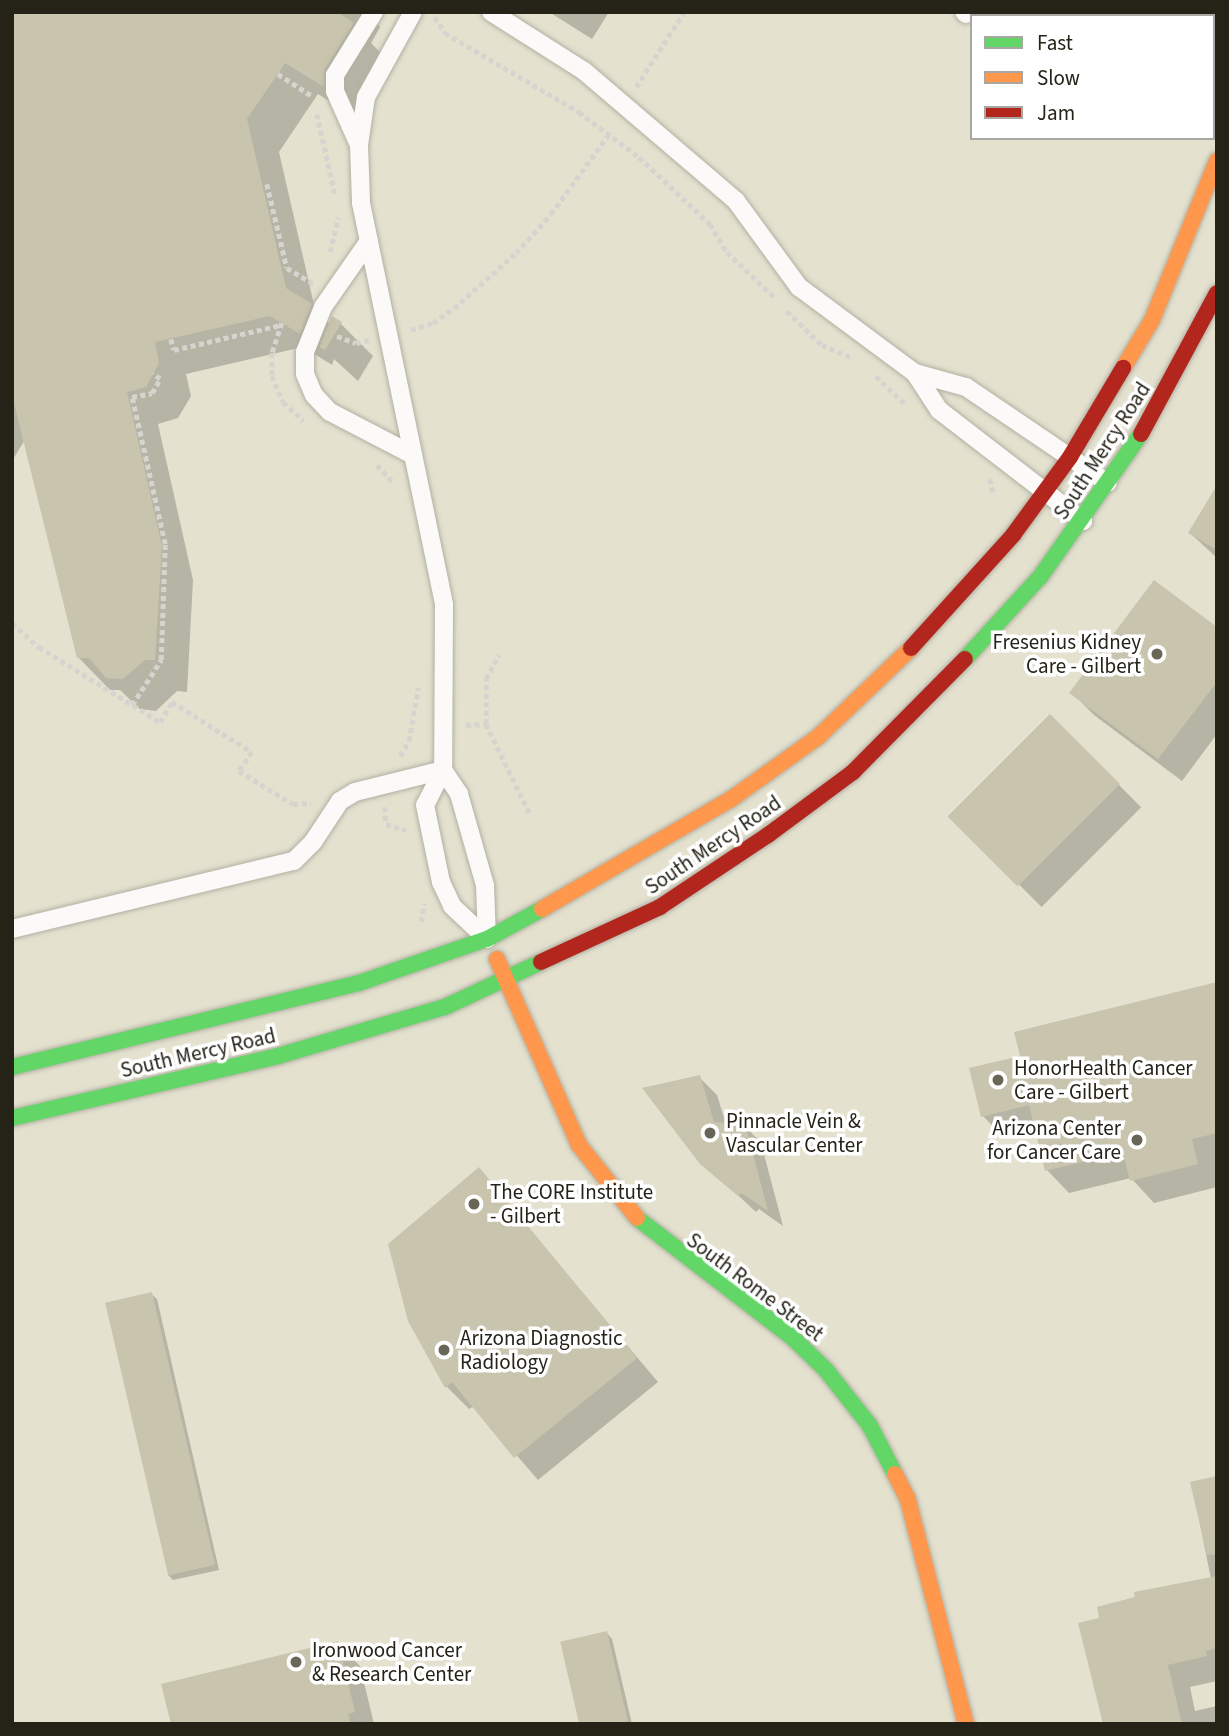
<!DOCTYPE html>
<html>
<head>
<meta charset="utf-8">
<style>
  body { margin:0 }
  #map { position:relative; width:1229px; height:1736px; overflow:hidden; background:#e4e1cf; font-family:"Source Sans 3",sans-serif }
  div>[style] { position:absolute }
  .shadow>* { inset:0; background:#0003; transform-origin:0 0 }
  .building>* { inset:0; background:#c8c4ad; transform-origin:0 0 }
  .path>* { height:4.5px; margin-top:-2.25px; transform-origin:0; background:repeating-linear-gradient(90deg,#d6d4cf 0 5px,transparent 0 8.5px) }
  .roads { filter:drop-shadow(0 0 2px #b2b0a2) drop-shadow(0 0 2px #b2b0a2) }
  .lane>* { height:18px; margin:-9px; padding:0 9px; transform-origin:9px; border-radius:9px; background:#fbfaf8 }
  .fast>* { height:16px; margin:-8px; padding:0 8px; transform-origin:8px; border-radius:8px; background:#63d668 }
  .slow>* { height:16px; margin:-8px; padding:0 8px; transform-origin:8px; border-radius:8px; background:#ff974d }
  .jam>* { height:16px; margin:-8px; padding:0 8px; transform-origin:8px; border-radius:8px; background:#b3261e }
  .dots>* { width:19px; height:19px; translate:-50% -50%; box-sizing:border-box; border:4px solid #fff; border-radius:50% }
  span { translate:-50% -50%; white-space:nowrap; text-align:center; line-height:1.15; -webkit-text-stroke:7px #fff; paint-order:stroke }
  .street-label { font-size:21px; color:#252317 }
  .poi-label { font-size:21px; color:#252317 }
  .right { translate:-100% -50%; text-align:right }
  .left { translate:0 -50%; text-align:left }
  .frame { position:absolute; inset:0; border:14px solid #252317; pointer-events:none }
  .legend { position:absolute; left:970px; top:14px; width:245px; height:126px; box-sizing:border-box; background:#fff; border:2px solid #a8a7a2; margin:0; padding:9px 12px; list-style:none; font-size:21px; color:#252317 }
  .legend li { display:flex; align-items:center; gap:14px; height:35px }
  .legend b { width:35px; border:2px solid #a8a7a2 }
</style>
</head>
<body>
<div id="map">
  <div class="shadow">
    <i style="clip-path:polygon(12px 12px,368px 12px,380px 27px,371px 43px,385px 57px,355px 117px,318px 94px,279px 152px,315px 309px,330px 324px,341px 324px,373px 356px,358px 381px,334px 359px,332px 365px,303px 347px,186px 374px,191px 396px,178px 418px,158px 424px,193px 580px,187px 692px,177px 691px,156px 711px,140px 709px,120px 690px,110px 690px,78px 657px,26px 438px,12px 461px)"></i>
    <i style="clip-path:polygon(549px 12px,609px 12px,592px 39px)"></i>
    <i style="clip-path:polygon(1217px 488px,1217px 558px,1190px 533px)"></i>
    <i style="clip-path:polygon(1217px 629px,1217px 734px,1182px 781px,1094px 715px,1071px 692px)"></i>
    <i style="left:1050px;top:716px;width:129px;height:141px;rotate:45deg"></i>
    <i style="clip-path:polygon(1217px 984px,1217px 1187px,1154px 1203px,1131px 1178px,1069px 1193px,1047px 1170px,1037px 1131px,1005px 1139px,983px 1116px,1022px 1057px)"></i>
    <i style="clip-path:polygon(699px 1077px,717px 1095px,726px 1124px,744px 1125px,761px 1143px,783px 1226px,759px 1209px,756px 1212px,700px 1160px,645px 1089px)"></i>
    <i style="clip-path:polygon(478px 1169px,658px 1382px,538px 1480px,474px 1406px,469px 1409px,446px 1386px)"></i>
    <i style="clip-path:polygon(151px 1294px,157px 1299px,219px 1570px,173px 1580px,168px 1575px)"></i>
    <i style="clip-path:polygon(1217px 1479px,1217px 1681px,1190px 1687px,1195px 1711px,1217px 1706px,1217px 1724px,1105px 1724px,1101px 1619px,1211px 1579px,1192px 1484px)"></i>
    <i style="clip-path:polygon(607px 1633px,612px 1639px,632px 1724px,580px 1724px)"></i>
    <i style="clip-path:polygon(337px 1643px,360px 1666px,374px 1724px,173px 1724px)"></i>
  </div>
  <div class="building">
    <i style="clip-path:polygon(12px 12px,337px 12px,354px 23px,325px 69px,324px 87px,285px 63px,247px 119px,286px 288px,312px 304px,300px 334px,270px 316px,155px 342px,159px 363px,146px 387px,127px 392px,162px 546px,155px 660px,145px 660px,123px 679px,106px 678px,89px 658px,77px 658px,12px 395px)"></i>
    <i style="clip-path:polygon(332px 316px,342px 322px,325px 350px,319px 347px)"></i>
    <i style="clip-path:polygon(1217px 485px,1217px 550px,1188px 533px)"></i>
    <i style="clip-path:polygon(1154px 580px,1217px 627px,1217px 682px,1158px 759px,1069px 693px)"></i>
    <i style="left:1050px;top:714px;width:99px;height:145px;rotate:45deg"></i>
    <i style="clip-path:polygon(1217px 982px,1217px 1133px,1192px 1139px,1198px 1164px,1130px 1181px,1123px 1152px,1045px 1171px,1029px 1105px,981px 1117px,969px 1068px,1020px 1056px,1014px 1032px)"></i>
    <i style="clip-path:polygon(700px 1075px,714px 1122px,745px 1124px,768px 1211px,741px 1193px,738px 1196px,700px 1164px,642px 1088px)"></i>
    <i style="clip-path:polygon(479px 1167px,637px 1358px,514px 1458px,452px 1382px,445px 1388px,408px 1321px,388px 1244px)"></i>
    <i style="left:152px;top:1292px;width:280px;height:48px;rotate:77deg"></i>
    <i style="clip-path:polygon(1217px 1476px,1217px 1554px,1207px 1555px,1190px 1482px)"></i>
    <i style="clip-path:polygon(1217px 1576px,1217px 1648px,1206px 1651px,1207px 1656px,1168px 1665px,1182px 1724px,1103px 1724px,1078px 1623px,1099px 1618px,1097px 1607px,1135px 1597px,1134px 1592px)"></i>
    <i style="left:607px;top:1631px;width:96px;height:48px;rotate:77deg"></i>
    <i style="clip-path:polygon(338px 1641px,355px 1712px,348px 1714px,351px 1724px,171px 1724px,161px 1684px)"></i>
  </div>
  <div class="path">
    <i style="left:435px;top:17px;width:19px;rotate:58deg"></i>
    <i style="left:445px;top:33px;width:156px;rotate:30.5deg"></i>
    <i style="left:579px;top:112px;width:75px;rotate:36.9deg"></i>
    <i style="left:639px;top:157px;width:98px;rotate:43.3deg"></i>
    <i style="left:710px;top:224px;width:33px;rotate:59deg"></i>
    <i style="left:727px;top:252px;width:65px;rotate:43.8deg"></i>
    <i style="left:278px;top:74px;width:40px;rotate:32.9deg"></i>
    <i style="left:636px;top:87px;width:89px;rotate:-57.4deg"></i>
    <i style="left:317px;top:114px;width:82px;rotate:77.3deg"></i>
    <i style="left:267px;top:184px;width:86px;rotate:76.6deg"></i>
    <i style="left:287px;top:268px;width:31px;rotate:31deg"></i>
    <i style="left:330px;top:252px;width:36px;rotate:-77deg"></i>
    <i style="left:787px;top:311px;width:49px;rotate:44.2deg"></i>
    <i style="left:822px;top:345px;width:34px;rotate:23deg"></i>
    <i style="left:282px;top:323px;width:32px;rotate:108deg"></i>
    <i style="left:272px;top:353px;width:23px;rotate:90deg"></i>
    <i style="left:272px;top:376px;width:28px;rotate:67deg"></i>
    <i style="left:283px;top:402px;width:28px;rotate:42deg"></i>
    <i style="left:411px;top:330px;width:23px;rotate:-18deg"></i>
    <i style="left:433px;top:323px;width:26px;rotate:-36deg"></i>
    <i style="left:454px;top:308px;width:83px;rotate:-41.6deg"></i>
    <i style="left:516px;top:253px;width:52px;rotate:-48.1deg"></i>
    <i style="left:551px;top:214px;width:99px;rotate:-54.1deg"></i>
    <i style="left:337px;top:336px;width:20px;rotate:20deg"></i>
    <i style="left:356px;top:343px;width:13px;rotate:-13deg"></i>
    <i style="left:171px;top:339px;width:11px;rotate:75deg"></i>
    <i style="left:174px;top:350px;width:110px;rotate:-13.2deg"></i>
    <i style="left:876px;top:376px;width:40px;rotate:44deg"></i>
    <i style="left:377px;top:465px;width:23px;rotate:47deg"></i>
    <i style="left:990px;top:479px;width:17px;rotate:77deg"></i>
    <i style="left:12px;top:623px;width:36px;rotate:42deg"></i>
    <i style="left:39px;top:647px;width:142px;rotate:31.8deg"></i>
    <i style="left:160px;top:722px;width:23px;rotate:-59deg"></i>
    <i style="left:172px;top:702px;width:94px;rotate:32deg"></i>
    <i style="left:252px;top:752px;width:23px;rotate:124deg"></i>
    <i style="left:239px;top:771px;width:63px;rotate:31.4deg"></i>
    <i style="left:293px;top:804px;width:18px;rotate:-3deg"></i>
    <i style="left:132px;top:705px;width:54px;rotate:-57.2deg"></i>
    <i style="left:161px;top:660px;width:116px;rotate:-88deg"></i>
    <i style="left:165px;top:544px;width:151px;rotate:-102.7deg"></i>
    <i style="left:132px;top:397px;width:20px;rotate:-11deg"></i>
    <i style="left:152px;top:393px;width:16px;rotate:-60deg"></i>
    <i style="left:160px;top:379px;width:9px;rotate:-144deg"></i>
    <i style="left:486px;top:724px;width:45px;rotate:-90deg"></i>
    <i style="left:486px;top:679px;width:27px;rotate:-62deg"></i>
    <i style="left:466px;top:725px;width:20px;rotate:-3deg"></i>
    <i style="left:486px;top:724px;width:102px;rotate:63.9deg"></i>
    <i style="left:400px;top:756px;width:17px;rotate:-59deg"></i>
    <i style="left:409px;top:741px;width:54px;rotate:-80.4deg"></i>
    <i style="left:385px;top:807px;width:17px;rotate:87deg"></i>
    <i style="left:386px;top:824px;width:21px;rotate:17deg"></i>
    <i style="left:421px;top:922px;width:19px;rotate:-81deg"></i>
  </div>
  <div class="roads">
    <div class="lane">
      <i style="left:413px;top:12px;width:97px;rotate:118.9deg"></i>
      <i style="left:366px;top:97px;width:49px;rotate:98.3deg"></i>
      <i style="left:359px;top:145px;width:58px;rotate:88deg"></i>
      <i style="left:361px;top:203px;width:410px;rotate:78.3deg"></i>
      <i style="left:444px;top:605px;width:165px;rotate:90.3deg"></i>
      <i style="left:443px;top:770px;width:39px;rotate:117deg"></i>
      <i style="left:425px;top:805px;width:79px;rotate:78.3deg"></i>
      <i style="left:441px;top:882px;width:26px;rotate:65deg"></i>
      <i style="left:452px;top:906px;width:48px;rotate:43.3deg"></i>
      <i style="left:491px;top:12px;width:110px;rotate:32.4deg"></i>
      <i style="left:584px;top:71px;width:200px;rotate:40.5deg"></i>
      <i style="left:736px;top:201px;width:107px;rotate:53.8deg"></i>
      <i style="left:799px;top:287px;width:144px;rotate:36.6deg"></i>
      <i style="left:915px;top:373px;width:44px;rotate:57deg"></i>
      <i style="left:939px;top:410px;width:182px;rotate:37.6deg"></i>
      <i style="left:964px;top:12px;width:3px;rotate:45deg"></i>
      <i style="left:359px;top:145px;width:59px;rotate:-114deg"></i>
      <i style="left:335px;top:91px;width:16px;rotate:-90deg"></i>
      <i style="left:335px;top:75px;width:74px;rotate:-58.2deg"></i>
      <i style="left:369px;top:241px;width:80px;rotate:124.9deg"></i>
      <i style="left:323px;top:307px;width:48px;rotate:111.8deg"></i>
      <i style="left:305px;top:352px;width:22px;rotate:90deg"></i>
      <i style="left:305px;top:374px;width:23px;rotate:67deg"></i>
      <i style="left:314px;top:395px;width:23px;rotate:47deg"></i>
      <i style="left:330px;top:412px;width:93px;rotate:27.4deg"></i>
      <i style="left:915px;top:373px;width:53px;rotate:15.4deg"></i>
      <i style="left:966px;top:387px;width:171px;rotate:34.1deg"></i>
      <i style="left:443px;top:770px;width:29px;rotate:56deg"></i>
      <i style="left:459px;top:794px;width:95px;rotate:74.1deg"></i>
      <i style="left:485px;top:885px;width:54px;rotate:87.9deg"></i>
      <i style="left:12px;top:929px;width:290px;rotate:-13.6deg"></i>
      <i style="left:294px;top:861px;width:27px;rotate:-45deg"></i>
      <i style="left:313px;top:842px;width:49px;rotate:-56.6deg"></i>
      <i style="left:340px;top:801px;width:17px;rotate:-31deg"></i>
      <i style="left:355px;top:792px;width:91px;rotate:-14deg"></i>
    </div>
    <div class="fast">
      <i style="left:965px;top:659px;width:111px;rotate:-47.6deg"></i>
      <i style="left:1040px;top:577px;width:175px;rotate:-54.8deg"></i>
      <i style="left:12px;top:1067px;width:357px;rotate:-13.6deg"></i>
      <i style="left:359px;top:983px;width:135px;rotate:-19deg"></i>
      <i style="left:487px;top:939px;width:63px;rotate:-28.6deg"></i>
      <i style="left:12px;top:1118px;width:273px;rotate:-13.1deg"></i>
      <i style="left:278px;top:1056px;width:174px;rotate:-16.4deg"></i>
      <i style="left:445px;top:1007px;width:106px;rotate:-25.1deg"></i>
      <i style="left:637px;top:1218px;width:197px;rotate:37.6deg"></i>
      <i style="left:793px;top:1338px;width:46px;rotate:44.1deg"></i>
      <i style="left:826px;top:1370px;width:71px;rotate:51.8deg"></i>
      <i style="left:870px;top:1426px;width:54px;rotate:62.5deg"></i>
    </div>
    <div class="slow">
      <i style="left:1123px;top:368px;width:56px;rotate:-58.9deg"></i>
      <i style="left:1152px;top:320px;width:172px;rotate:-67.8deg"></i>
      <i style="left:542px;top:909px;width:219px;rotate:-30.2deg"></i>
      <i style="left:731px;top:799px;width:107px;rotate:-35.5deg"></i>
      <i style="left:818px;top:737px;width:129px;rotate:-43.7deg"></i>
      <i style="left:497px;top:959px;width:203px;rotate:66.2deg"></i>
      <i style="left:579px;top:1145px;width:93px;rotate:51.5deg"></i>
      <i style="left:895px;top:1474px;width:29px;rotate:63deg"></i>
      <i style="left:908px;top:1500px;width:231px;rotate:75.5deg"></i>
    </div>
    <div class="jam">
      <i style="left:1141px;top:434px;width:160px;rotate:-61.7deg"></i>
      <i style="left:911px;top:648px;width:152px;rotate:-47.9deg"></i>
      <i style="left:1013px;top:535px;width:97px;rotate:-53.8deg"></i>
      <i style="left:1070px;top:457px;width:104px;rotate:-59.2deg"></i>
      <i style="left:541px;top:962px;width:131px;rotate:-24.8deg"></i>
      <i style="left:660px;top:907px;width:130px;rotate:-33.7deg"></i>
      <i style="left:768px;top:835px;width:106px;rotate:-36.5deg"></i>
      <i style="left:853px;top:772px;width:159px;rotate:-45.3deg"></i>
    </div>
  </div>
  <div class="dots">
    <i style="left:1157px;top:654px;background:#686657"></i>
    <i style="left:998px;top:1080px;background:#686657"></i>
    <i style="left:710px;top:1133px;background:#686657"></i>
    <i style="left:1137px;top:1140px;background:#686657"></i>
    <i style="left:474px;top:1204px;background:#686657"></i>
    <i style="left:444px;top:1350px;background:#686657"></i>
    <i style="left:296px;top:1662px;background:#686657"></i>
  </div>
  <div class="street-label">
    <span style="left:1102px;top:451px;rotate:-57deg">South Mercy Road</span>
    <span style="left:713px;top:845px;rotate:-34deg">South Mercy Road</span>
    <span style="left:198px;top:1053px;rotate:-13deg">South Mercy Road</span>
    <span style="left:755px;top:1287px;rotate:37deg">South Rome Street</span>
  </div>
  <div class="poi-label">
    <span class="right" style="left:1141px;top:654px">Fresenius Kidney<br>Care - Gilbert</span>
    <span class="left" style="left:1014px;top:1080px">HonorHealth Cancer<br>Care - Gilbert</span>
    <span class="left" style="left:726px;top:1133px">Pinnacle Vein &amp;<br>Vascular Center</span>
    <span class="right" style="left:1121px;top:1140px">Arizona Center<br>for Cancer Care</span>
    <span class="left" style="left:490px;top:1204px">The CORE Institute<br>- Gilbert</span>
    <span class="left" style="left:460px;top:1350px">Arizona Diagnostic<br>Radiology</span>
    <span class="left" style="left:312px;top:1662px">Ironwood Cancer<br>&amp; Research Center</span>
  </div>
  <div class="frame"></div>
  <ul class="legend">
  <li><b style="height:9px;background:#63d668"></b>Fast</li>
  <li><b style="height:9px;background:#ff974d"></b>Slow</li>
  <li><b style="height:9px;background:#b3261e"></b>Jam</li>
  </ul>
</div>
</body>
</html>
